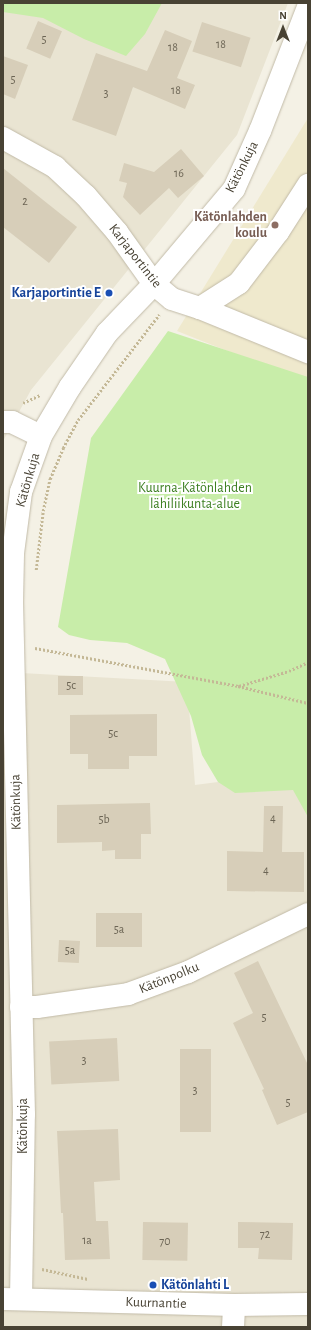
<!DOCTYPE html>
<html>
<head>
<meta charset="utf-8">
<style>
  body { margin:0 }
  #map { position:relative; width:311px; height:1330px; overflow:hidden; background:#f4f1e5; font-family:"Alegreya Sans",sans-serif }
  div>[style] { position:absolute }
  .residential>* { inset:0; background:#e9e4d2 }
  .education>* { inset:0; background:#efe9cd }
  .green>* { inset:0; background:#c8eda9 }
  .building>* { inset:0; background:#d7ceb9; transform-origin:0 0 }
  .path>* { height:2.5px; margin-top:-1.25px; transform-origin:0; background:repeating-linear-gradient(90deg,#c4b896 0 2px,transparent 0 4px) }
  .roads { filter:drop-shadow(0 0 1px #c1baa7) drop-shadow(0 0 1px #c1baa7) }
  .minor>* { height:22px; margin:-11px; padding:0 11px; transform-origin:11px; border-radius:11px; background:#fff }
  .dots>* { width:11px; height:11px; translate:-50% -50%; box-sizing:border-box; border:2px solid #fff; border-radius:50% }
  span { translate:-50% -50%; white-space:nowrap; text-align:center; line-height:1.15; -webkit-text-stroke:4px #fff; paint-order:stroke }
  .number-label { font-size:12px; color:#6c6555 }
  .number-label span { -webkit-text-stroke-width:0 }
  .street-label { font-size:14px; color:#484234 }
  .education-label { font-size:14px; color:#785e54; font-weight:700 }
  .right { translate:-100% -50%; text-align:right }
  .transit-label { font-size:14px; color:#164399; font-weight:700 }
  .left { translate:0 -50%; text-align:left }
  .park-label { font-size:14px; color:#3c7f21 }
  .frame { position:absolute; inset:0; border:4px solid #484234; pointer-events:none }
  .north { position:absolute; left:263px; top:8px; width:40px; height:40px; -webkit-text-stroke:3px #fff; paint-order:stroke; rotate:0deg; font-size:11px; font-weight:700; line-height:16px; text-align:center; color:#484234 }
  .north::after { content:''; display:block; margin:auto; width:14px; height:18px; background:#484234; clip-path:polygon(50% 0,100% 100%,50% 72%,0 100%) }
</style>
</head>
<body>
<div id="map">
  <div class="residential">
    <i style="clip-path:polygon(3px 3px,288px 3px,237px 135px,31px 390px,3px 441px)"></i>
    <i style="clip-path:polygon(3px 672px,187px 682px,195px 785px,308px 770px,308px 1327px,3px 1327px)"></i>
  </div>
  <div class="education">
    <i style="clip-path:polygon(308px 118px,308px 383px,177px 331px)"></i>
  </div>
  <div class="green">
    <i style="clip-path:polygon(3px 3px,162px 3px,145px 34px,126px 56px,84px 39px,43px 18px,3px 12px)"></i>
    <i style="clip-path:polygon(168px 331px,308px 377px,308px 817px,293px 790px,235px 793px,218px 782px,202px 755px,191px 716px,165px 659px,127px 643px,90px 640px,69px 635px,58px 627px,91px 438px)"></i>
  </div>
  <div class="building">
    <i style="left:38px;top:21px;width:26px;height:30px;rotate:23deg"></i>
    <i style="left:202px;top:22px;width:51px;height:31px;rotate:18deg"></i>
    <i style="clip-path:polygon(165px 30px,192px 41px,177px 78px,195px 85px,185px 109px,133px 87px,116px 136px,72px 120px,96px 53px,147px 71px)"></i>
    <i style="clip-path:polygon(3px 56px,28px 65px,15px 99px,3px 94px)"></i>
    <i style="clip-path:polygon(181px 149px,204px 176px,178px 198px,169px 188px,140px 215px,123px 197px,127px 183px,119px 181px,124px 163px,154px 172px)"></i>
    <i style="clip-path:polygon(3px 168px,77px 227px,49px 263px,3px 227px)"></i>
    <i style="left:58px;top:676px;width:25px;height:19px"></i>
    <i style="clip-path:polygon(157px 714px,157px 756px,129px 756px,129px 769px,88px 769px,88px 754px,70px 754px,70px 715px)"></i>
    <i style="clip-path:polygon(150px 803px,151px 834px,141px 834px,141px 859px,115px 859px,115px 850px,102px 851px,102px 842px,57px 843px,57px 805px)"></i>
    <i style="clip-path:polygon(264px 806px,283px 806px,282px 852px,304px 852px,304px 892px,227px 891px,227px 851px,263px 852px)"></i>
    <i style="left:96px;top:913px;width:46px;height:34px"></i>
    <i style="left:59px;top:940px;width:21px;height:22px;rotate:3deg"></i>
    <i style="clip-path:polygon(258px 961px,308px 1065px,308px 1112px,277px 1125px,262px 1090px,264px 1089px,233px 1023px,253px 1013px,234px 973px)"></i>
    <i style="left:117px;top:1038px;width:43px;height:68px;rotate:87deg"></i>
    <i style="left:180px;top:1049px;width:31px;height:83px"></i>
    <i style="clip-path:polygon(118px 1129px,120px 1180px,94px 1182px,96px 1221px,108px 1221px,110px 1259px,65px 1260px,63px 1213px,61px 1213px,57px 1131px)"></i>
    <i style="left:143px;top:1222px;width:45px;height:38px;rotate:1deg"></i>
    <i style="clip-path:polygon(238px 1222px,293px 1223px,292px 1260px,258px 1259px,259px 1248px,238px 1248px)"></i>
  </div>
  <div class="path">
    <i style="left:23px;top:403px;width:19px;rotate:-25deg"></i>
    <i style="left:36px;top:570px;width:59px;rotate:-83.2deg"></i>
    <i style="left:43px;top:511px;width:33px;rotate:-78deg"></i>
    <i style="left:50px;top:479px;width:34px;rotate:-67deg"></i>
    <i style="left:63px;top:448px;width:32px;rotate:-62deg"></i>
    <i style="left:78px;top:420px;width:133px;rotate:-52.4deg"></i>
    <i style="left:35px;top:648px;width:207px;rotate:10.6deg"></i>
    <i style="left:238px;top:686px;width:72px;rotate:13.7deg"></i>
    <i style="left:239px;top:686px;width:52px;rotate:-16.7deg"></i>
    <i style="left:289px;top:671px;width:21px;rotate:-25deg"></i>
    <i style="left:42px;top:1269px;width:47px;rotate:12.3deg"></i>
  </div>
  <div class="roads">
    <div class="minor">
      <i style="left:3px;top:138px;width:60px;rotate:29.1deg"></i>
      <i style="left:55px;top:167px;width:42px;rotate:43.1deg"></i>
      <i style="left:86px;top:196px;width:48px;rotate:49.3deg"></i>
      <i style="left:117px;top:232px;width:64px;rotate:54.6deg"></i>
      <i style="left:154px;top:284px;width:23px;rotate:40deg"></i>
      <i style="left:172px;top:299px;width:29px;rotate:18deg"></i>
      <i style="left:200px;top:308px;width:117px;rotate:22.2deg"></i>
      <i style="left:200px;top:308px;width:46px;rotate:-32.7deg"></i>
      <i style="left:239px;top:283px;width:64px;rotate:-52.6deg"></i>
      <i style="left:278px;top:232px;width:56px;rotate:-57.4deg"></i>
      <i style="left:3px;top:422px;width:9px"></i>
      <i style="left:12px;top:422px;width:32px;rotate:26deg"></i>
      <i style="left:21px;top:1007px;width:16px"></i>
      <i style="left:37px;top:1007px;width:92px;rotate:-8.1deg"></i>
      <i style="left:128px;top:994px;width:64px;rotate:-20.1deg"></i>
      <i style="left:188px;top:972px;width:133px;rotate:-25.8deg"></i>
      <i style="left:3px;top:1299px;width:231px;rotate:1.5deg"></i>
      <i style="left:234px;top:1305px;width:74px;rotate:-0.8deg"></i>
      <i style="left:21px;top:1299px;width:184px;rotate:-89.1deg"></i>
      <i style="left:24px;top:1115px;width:513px;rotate:-91.34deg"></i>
      <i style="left:12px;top:602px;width:49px;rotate:-88.8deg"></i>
      <i style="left:13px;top:553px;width:62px;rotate:-82.5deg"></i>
      <i style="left:21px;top:492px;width:59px;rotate:-70.3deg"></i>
      <i style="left:41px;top:436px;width:57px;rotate:-59.4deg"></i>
      <i style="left:70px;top:387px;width:65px;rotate:-55.6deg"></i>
      <i style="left:107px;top:333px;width:68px;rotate:-46.2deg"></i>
      <i style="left:154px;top:284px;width:124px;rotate:-49.9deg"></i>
      <i style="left:234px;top:189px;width:64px;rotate:-65.9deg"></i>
      <i style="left:260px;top:131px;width:133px;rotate:-68.8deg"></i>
      <i style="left:233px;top:1327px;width:22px;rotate:-87deg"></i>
    </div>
  </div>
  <div class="dots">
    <i style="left:275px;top:225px;background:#8d6e63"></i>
    <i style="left:109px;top:293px;background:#1a4fb4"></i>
    <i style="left:153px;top:1285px;background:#1a4fb4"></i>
  </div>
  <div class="number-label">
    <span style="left:44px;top:40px">5</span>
    <span style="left:221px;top:45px">18</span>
    <span style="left:173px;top:48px">18</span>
    <span style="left:13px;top:80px">5</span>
    <span style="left:176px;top:91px">18</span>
    <span style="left:106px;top:94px">3</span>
    <span style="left:179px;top:174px">16</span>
    <span style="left:25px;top:202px">2</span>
    <span style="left:71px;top:686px">5c</span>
    <span style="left:113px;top:734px">5c</span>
    <span style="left:273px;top:819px">4</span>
    <span style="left:104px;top:820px">5b</span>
    <span style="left:266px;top:871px">4</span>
    <span style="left:119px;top:930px">5a</span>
    <span style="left:70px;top:951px">5a</span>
    <span style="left:264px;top:1018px">5</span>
    <span style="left:84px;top:1061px">3</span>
    <span style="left:195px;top:1091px">3</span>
    <span style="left:288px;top:1103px">5</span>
    <span style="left:265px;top:1235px">72</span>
    <span style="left:87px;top:1241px">1a</span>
    <span style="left:165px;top:1242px">70</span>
  </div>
  <div class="street-label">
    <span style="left:242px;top:167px;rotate:-63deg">Kätönkuja</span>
    <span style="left:135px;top:256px;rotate:52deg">Karjaportintie</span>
    <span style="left:28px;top:480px;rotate:-74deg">Kätönkuja</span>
    <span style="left:16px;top:802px;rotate:-91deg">Kätönkuja</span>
    <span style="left:169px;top:978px;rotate:-22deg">Kätönpolku</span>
    <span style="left:23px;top:1126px;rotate:-90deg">Kätönkuja</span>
    <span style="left:156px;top:1303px;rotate:2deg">Kuurnantie</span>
  </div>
  <div class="education-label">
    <span class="right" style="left:267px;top:225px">Kätönlahden<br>koulu</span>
  </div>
  <div class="transit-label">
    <span class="right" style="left:101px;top:293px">Karjaportintie E</span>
    <span class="left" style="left:161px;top:1285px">Kätönlahti L</span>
  </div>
  <div class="park-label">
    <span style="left:195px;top:496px">Kuurna-Kätönlahden<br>lähiliikunta-alue</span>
  </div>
  <div class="frame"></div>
  <div class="north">N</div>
</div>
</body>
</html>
